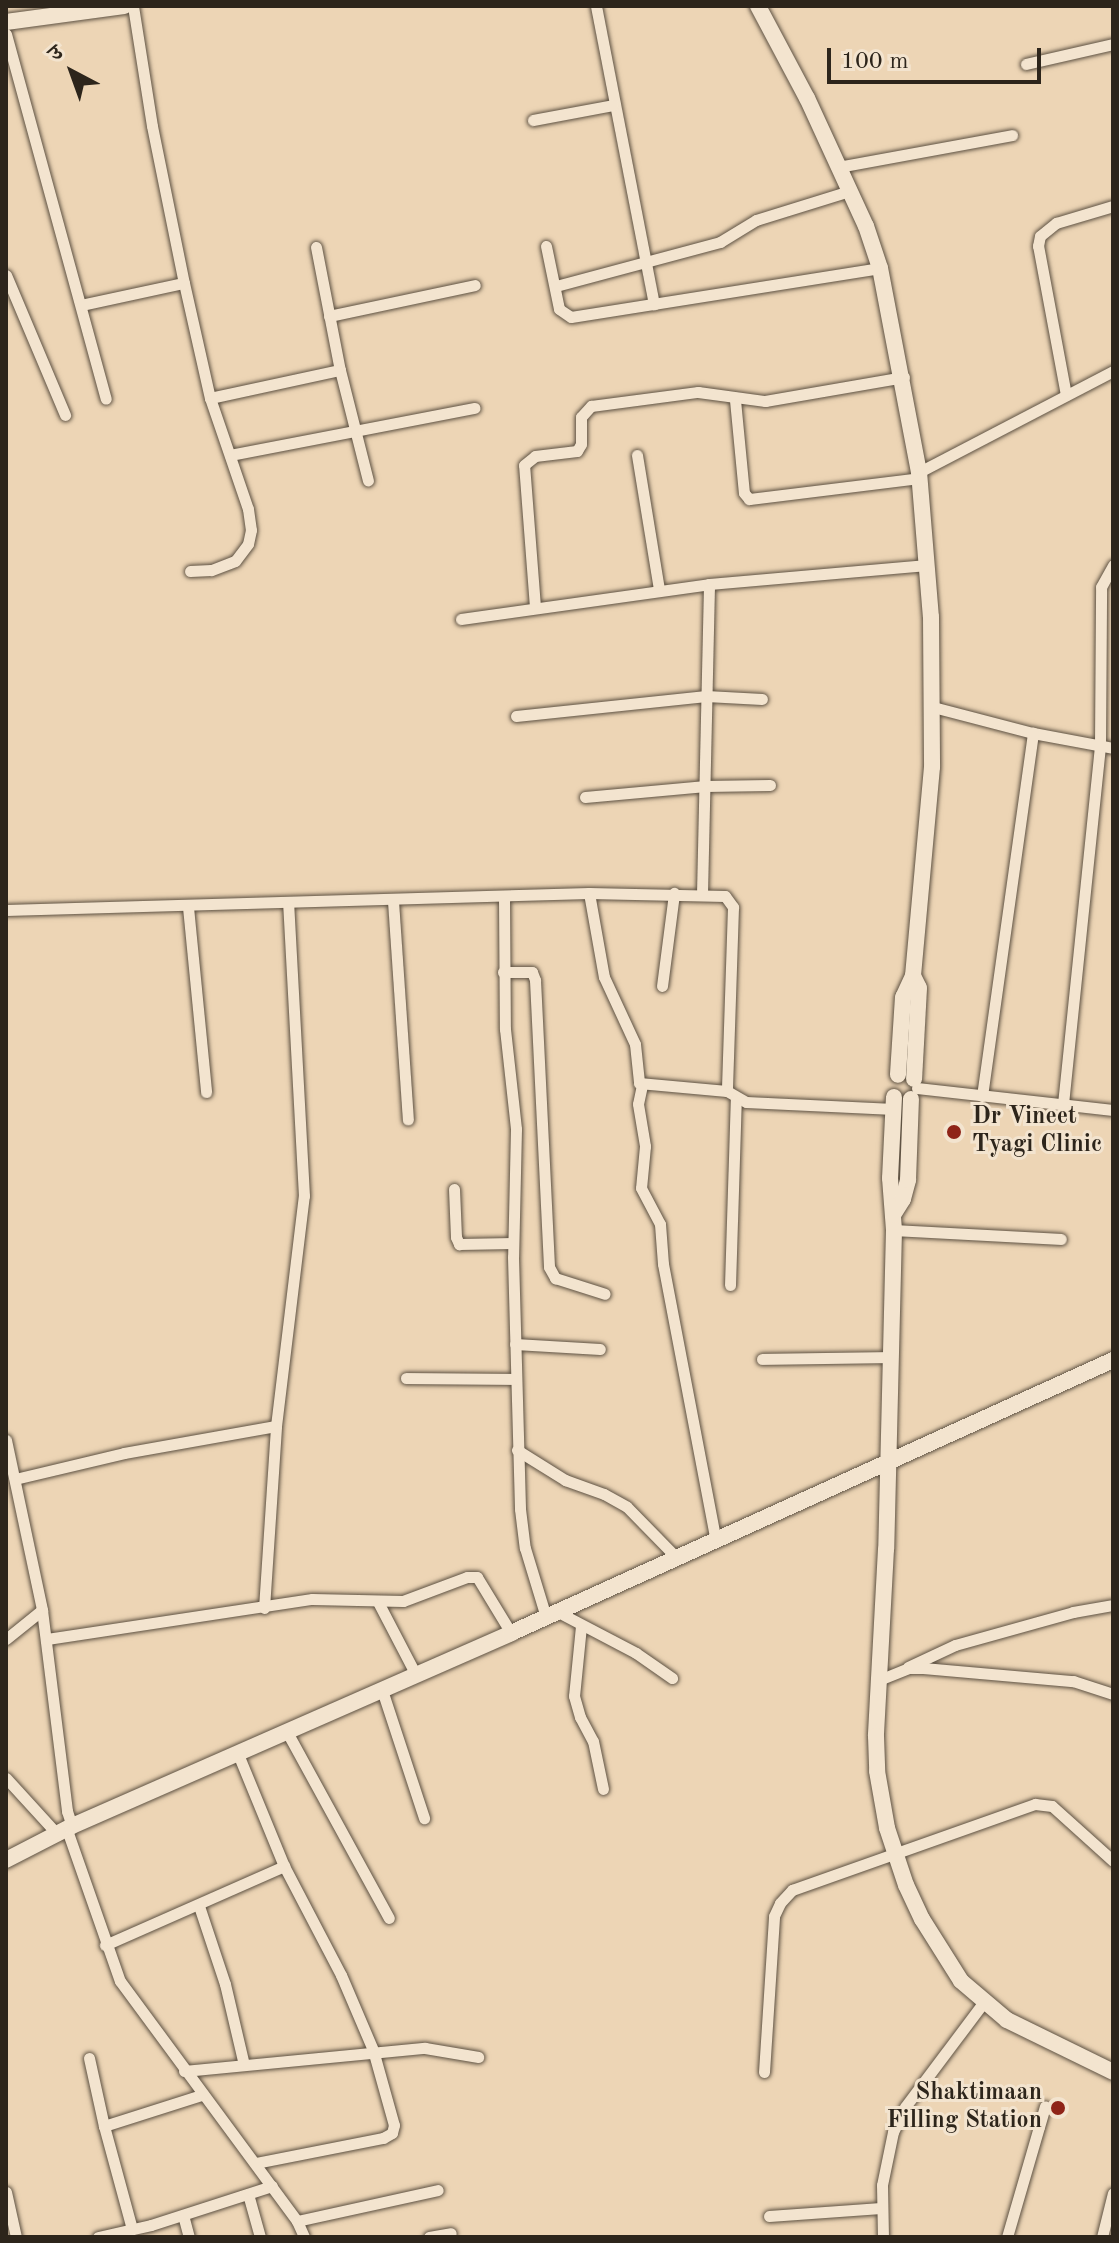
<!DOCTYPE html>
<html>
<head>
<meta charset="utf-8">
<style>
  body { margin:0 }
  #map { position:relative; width:1119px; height:2243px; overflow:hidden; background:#edd5b5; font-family:"Old Standard TT","Noto Serif Devanagari",serif }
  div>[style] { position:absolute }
  .roads { filter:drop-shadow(0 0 2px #5d5142) drop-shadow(0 0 2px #5d5142) }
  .street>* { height:11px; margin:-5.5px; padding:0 5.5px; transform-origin:5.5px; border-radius:5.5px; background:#f3e4cf }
  .secondary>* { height:16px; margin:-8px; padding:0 8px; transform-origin:8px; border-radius:8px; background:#f3e4cf }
  .dots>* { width:22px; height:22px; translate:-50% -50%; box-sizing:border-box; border:4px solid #f3e4cf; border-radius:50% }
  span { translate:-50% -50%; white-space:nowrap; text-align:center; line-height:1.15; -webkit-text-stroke:6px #f3e4cf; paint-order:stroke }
  .poi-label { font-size:24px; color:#2d251b; font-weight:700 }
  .left { translate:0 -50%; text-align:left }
  .right { translate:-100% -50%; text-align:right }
  .frame { position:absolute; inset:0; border:8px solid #2d251b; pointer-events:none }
  .north { position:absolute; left:32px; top:32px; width:80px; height:80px; -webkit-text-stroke:6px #f3e4cf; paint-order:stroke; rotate:319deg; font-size:22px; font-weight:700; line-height:32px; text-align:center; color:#2d251b }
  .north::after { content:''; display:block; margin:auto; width:28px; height:36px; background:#2d251b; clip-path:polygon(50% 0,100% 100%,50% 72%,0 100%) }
  .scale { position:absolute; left:827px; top:48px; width:214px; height:36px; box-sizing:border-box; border:4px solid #2d251b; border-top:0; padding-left:10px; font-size:24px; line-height:28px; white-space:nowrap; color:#2d251b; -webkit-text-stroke:6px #f3e4cf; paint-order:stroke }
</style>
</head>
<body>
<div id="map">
  <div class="roads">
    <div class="street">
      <i style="left:133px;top:6px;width:121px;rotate:81deg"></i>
      <i style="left:152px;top:126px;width:160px;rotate:78.5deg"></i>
      <i style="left:184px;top:283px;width:118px;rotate:77.3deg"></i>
      <i style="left:210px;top:398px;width:117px;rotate:71.1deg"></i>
      <i style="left:248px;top:509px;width:21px;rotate:82deg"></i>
      <i style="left:251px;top:530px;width:14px;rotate:102deg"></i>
      <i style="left:248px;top:544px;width:21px;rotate:127deg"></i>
      <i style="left:235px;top:561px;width:26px;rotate:159deg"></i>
      <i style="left:211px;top:570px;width:21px;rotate:177deg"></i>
      <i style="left:596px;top:6px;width:304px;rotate:79deg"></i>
      <i style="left:6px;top:34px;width:378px;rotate:74.7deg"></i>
      <i style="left:1026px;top:64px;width:89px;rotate:-12.9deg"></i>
      <i style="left:533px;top:120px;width:81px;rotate:-10.6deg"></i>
      <i style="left:838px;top:167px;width:177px;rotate:-10.4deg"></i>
      <i style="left:546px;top:246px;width:64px;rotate:78.3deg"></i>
      <i style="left:559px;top:309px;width:14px;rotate:34deg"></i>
      <i style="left:571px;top:317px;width:313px;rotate:-9deg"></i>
      <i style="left:316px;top:247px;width:125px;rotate:79deg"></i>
      <i style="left:340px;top:370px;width:114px;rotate:75.8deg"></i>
      <i style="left:6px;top:275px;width:152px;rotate:67.1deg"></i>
      <i style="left:556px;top:286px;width:170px;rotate:-15deg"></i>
      <i style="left:720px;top:242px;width:42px;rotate:-31.4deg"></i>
      <i style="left:756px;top:220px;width:97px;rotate:-17.3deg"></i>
      <i style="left:81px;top:305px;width:105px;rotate:-12.1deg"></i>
      <i style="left:329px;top:316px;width:149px;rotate:-12deg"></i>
      <i style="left:1066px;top:395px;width:152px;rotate:-100.6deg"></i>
      <i style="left:1038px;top:246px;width:10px;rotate:-79deg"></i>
      <i style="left:1040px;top:236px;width:21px;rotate:-39deg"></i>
      <i style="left:1056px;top:223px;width:59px;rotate:-16.6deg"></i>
      <i style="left:210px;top:398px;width:133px;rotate:-12.2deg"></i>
      <i style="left:735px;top:400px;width:93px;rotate:84.5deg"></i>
      <i style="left:744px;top:493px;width:8px;rotate:50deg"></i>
      <i style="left:749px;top:499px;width:172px;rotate:-7deg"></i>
      <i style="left:230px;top:455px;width:249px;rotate:-10.9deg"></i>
      <i style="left:637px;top:455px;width:137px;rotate:80.7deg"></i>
      <i style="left:919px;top:472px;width:219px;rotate:-27.5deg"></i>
      <i style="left:535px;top:607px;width:142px;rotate:-94.4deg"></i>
      <i style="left:524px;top:465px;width:14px;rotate:-39deg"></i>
      <i style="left:535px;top:456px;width:42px;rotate:-6.8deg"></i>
      <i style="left:577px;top:451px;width:8px;rotate:-60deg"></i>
      <i style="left:581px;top:444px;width:27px;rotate:-90deg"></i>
      <i style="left:581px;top:417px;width:15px;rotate:-48deg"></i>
      <i style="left:591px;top:406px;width:108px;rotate:-7.5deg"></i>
      <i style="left:698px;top:392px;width:68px;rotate:7.7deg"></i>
      <i style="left:765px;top:401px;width:141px;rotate:-9.8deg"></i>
      <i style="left:461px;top:619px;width:250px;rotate:-8deg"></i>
      <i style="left:709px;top:584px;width:219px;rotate:-5deg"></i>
      <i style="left:933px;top:707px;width:103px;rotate:14.6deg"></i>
      <i style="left:1033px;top:733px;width:81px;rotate:10.6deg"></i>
      <i style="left:516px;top:716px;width:191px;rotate:-6deg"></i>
      <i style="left:706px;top:696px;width:56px;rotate:3.1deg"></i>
      <i style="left:585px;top:797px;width:121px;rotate:-5.2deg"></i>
      <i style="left:705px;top:786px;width:65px;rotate:-0.9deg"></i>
      <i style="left:589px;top:893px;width:85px;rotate:79.9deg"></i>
      <i style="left:604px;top:977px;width:74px;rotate:65.2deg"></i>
      <i style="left:635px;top:1044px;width:39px;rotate:84deg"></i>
      <i style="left:639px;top:1083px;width:88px;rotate:5.2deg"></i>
      <i style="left:702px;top:894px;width:310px;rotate:-88.7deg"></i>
      <i style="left:504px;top:898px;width:131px;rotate:89.6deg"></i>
      <i style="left:505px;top:1029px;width:101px;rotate:83.7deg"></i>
      <i style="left:516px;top:1129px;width:128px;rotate:91.3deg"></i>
      <i style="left:513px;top:1257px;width:252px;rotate:88.4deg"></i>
      <i style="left:520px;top:1509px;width:39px;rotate:83deg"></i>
      <i style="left:525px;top:1548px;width:72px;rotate:73.1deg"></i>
      <i style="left:393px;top:901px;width:219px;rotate:86.1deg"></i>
      <i style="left:188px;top:907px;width:186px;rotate:84.4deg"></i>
      <i style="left:6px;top:910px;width:583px;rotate:-1.67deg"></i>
      <i style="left:589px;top:893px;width:136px;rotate:1.3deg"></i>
      <i style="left:725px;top:896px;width:14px;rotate:54deg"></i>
      <i style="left:733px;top:907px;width:184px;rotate:91.9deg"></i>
      <i style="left:727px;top:1091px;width:22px;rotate:30deg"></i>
      <i style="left:746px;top:1102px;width:148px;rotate:2.7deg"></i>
      <i style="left:503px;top:972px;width:29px"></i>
      <i style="left:532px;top:972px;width:9px;rotate:69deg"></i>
      <i style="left:535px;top:980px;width:287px;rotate:87.2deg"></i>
      <i style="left:549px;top:1267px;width:13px;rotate:61deg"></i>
      <i style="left:555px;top:1278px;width:52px;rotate:17.7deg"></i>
      <i style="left:662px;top:986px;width:94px;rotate:-82.6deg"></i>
      <i style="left:642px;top:1085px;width:19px;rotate:102deg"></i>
      <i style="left:638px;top:1104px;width:43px;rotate:80.5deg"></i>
      <i style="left:645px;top:1146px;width:42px;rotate:95.4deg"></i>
      <i style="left:641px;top:1188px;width:41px;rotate:62.2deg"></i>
      <i style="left:660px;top:1224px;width:40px;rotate:85.7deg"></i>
      <i style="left:663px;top:1264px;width:282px;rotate:79.2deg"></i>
      <i style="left:917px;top:1088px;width:197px;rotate:6.4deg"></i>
      <i style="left:982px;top:1096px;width:367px;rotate:-82deg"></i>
      <i style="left:1063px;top:1104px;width:361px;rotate:-84.1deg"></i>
      <i style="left:1100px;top:745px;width:158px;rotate:-89.6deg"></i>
      <i style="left:1101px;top:587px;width:25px;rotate:-61deg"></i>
      <i style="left:454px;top:1189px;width:48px;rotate:87.6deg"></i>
      <i style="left:456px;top:1237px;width:8px;rotate:67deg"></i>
      <i style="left:459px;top:1244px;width:54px;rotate:-1.1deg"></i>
      <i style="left:894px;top:1230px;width:167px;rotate:3.1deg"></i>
      <i style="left:730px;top:1285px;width:186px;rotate:-88.2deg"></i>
      <i style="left:515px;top:1344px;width:85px;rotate:3.4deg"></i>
      <i style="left:762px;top:1359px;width:126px;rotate:-0.9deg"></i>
      <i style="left:406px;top:1378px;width:110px;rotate:0.5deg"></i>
      <i style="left:6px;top:1440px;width:174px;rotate:78deg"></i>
      <i style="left:42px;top:1610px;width:203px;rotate:82.9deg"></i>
      <i style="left:67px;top:1811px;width:16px;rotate:72deg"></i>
      <i style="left:517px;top:1450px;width:57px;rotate:32deg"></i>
      <i style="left:565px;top:1480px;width:41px;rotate:19.7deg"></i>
      <i style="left:604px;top:1494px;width:26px;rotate:29deg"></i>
      <i style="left:627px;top:1507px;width:71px;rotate:45.6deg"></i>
      <i style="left:15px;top:1479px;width:112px;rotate:-13.4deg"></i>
      <i style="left:124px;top:1453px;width:154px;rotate:-10.1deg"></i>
      <i style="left:378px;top:1602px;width:82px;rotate:62.5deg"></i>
      <i style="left:264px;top:1608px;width:182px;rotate:-86.2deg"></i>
      <i style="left:276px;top:1426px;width:232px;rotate:-83.1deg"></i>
      <i style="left:304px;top:1196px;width:292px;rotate:-93.1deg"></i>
      <i style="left:558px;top:1612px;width:88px;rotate:27.7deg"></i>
      <i style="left:636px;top:1653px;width:44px;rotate:34.8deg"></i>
      <i style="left:581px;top:1626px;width:70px;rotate:95.7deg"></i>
      <i style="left:574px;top:1696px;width:22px;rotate:74deg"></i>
      <i style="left:580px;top:1717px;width:27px;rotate:62deg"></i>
      <i style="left:593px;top:1741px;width:49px;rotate:78.2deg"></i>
      <i style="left:6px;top:1639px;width:46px;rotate:-38.9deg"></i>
      <i style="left:47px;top:1639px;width:268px;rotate:-8.6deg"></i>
      <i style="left:312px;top:1599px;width:91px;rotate:1.3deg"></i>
      <i style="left:403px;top:1601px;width:68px;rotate:-20.6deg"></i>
      <i style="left:467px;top:1577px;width:10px"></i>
      <i style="left:477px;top:1577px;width:66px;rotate:58.7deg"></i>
      <i style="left:908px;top:1667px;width:52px;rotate:-25.1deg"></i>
      <i style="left:955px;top:1645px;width:123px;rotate:-15.6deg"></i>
      <i style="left:1073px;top:1612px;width:41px;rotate:-9.9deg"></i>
      <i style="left:879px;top:1680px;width:31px;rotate:-22deg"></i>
      <i style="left:908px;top:1668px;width:15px"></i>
      <i style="left:923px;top:1668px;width:151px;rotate:5deg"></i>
      <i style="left:1073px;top:1681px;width:42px;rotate:18deg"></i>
      <i style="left:382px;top:1690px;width:135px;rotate:71.8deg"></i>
      <i style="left:287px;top:1732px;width:212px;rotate:61.3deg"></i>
      <i style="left:238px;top:1754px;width:121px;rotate:67.7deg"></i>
      <i style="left:284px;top:1866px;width:123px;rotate:62.4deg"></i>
      <i style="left:341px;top:1975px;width:82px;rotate:66.9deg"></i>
      <i style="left:373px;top:2050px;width:78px;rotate:74.4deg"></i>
      <i style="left:394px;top:2125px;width:8px;rotate:104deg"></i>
      <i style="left:392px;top:2133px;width:10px;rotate:151deg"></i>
      <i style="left:383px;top:2138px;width:130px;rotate:168.9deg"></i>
      <i style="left:6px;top:1778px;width:77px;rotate:47.6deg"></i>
      <i style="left:67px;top:1830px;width:160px;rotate:70.7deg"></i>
      <i style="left:120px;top:1981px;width:298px;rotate:53.6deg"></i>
      <i style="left:297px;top:2221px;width:17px;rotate:66deg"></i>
      <i style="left:199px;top:1906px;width:82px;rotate:71.6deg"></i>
      <i style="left:225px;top:1984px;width:83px;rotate:76.8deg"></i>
      <i style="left:105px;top:1945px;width:196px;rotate:-23.8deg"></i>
      <i style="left:89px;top:2058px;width:70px;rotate:77.6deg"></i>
      <i style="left:184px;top:2071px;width:242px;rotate:-5.5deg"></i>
      <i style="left:425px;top:2048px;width:54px;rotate:9.6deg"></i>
      <i style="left:764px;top:2072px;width:156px;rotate:-86.3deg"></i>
      <i style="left:774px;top:1916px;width:14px;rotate:-65deg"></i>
      <i style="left:780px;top:1903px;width:18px;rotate:-47deg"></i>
      <i style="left:792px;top:1890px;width:258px;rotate:-19.5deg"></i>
      <i style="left:1035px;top:1804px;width:17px;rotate:7deg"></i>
      <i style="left:1052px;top:1806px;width:82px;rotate:42deg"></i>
      <i style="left:6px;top:2192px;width:46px;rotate:77.5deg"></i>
      <i style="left:248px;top:2194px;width:45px;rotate:74.4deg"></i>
      <i style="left:183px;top:2215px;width:23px;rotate:75deg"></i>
      <i style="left:769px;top:2216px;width:112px;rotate:-4.1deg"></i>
      <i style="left:297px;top:2221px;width:144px;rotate:-12.4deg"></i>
      <i style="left:132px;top:2229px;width:107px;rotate:-105.2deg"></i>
      <i style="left:104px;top:2126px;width:103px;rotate:-17.6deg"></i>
      <i style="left:98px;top:2237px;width:54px;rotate:-12.8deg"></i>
      <i style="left:151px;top:2225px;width:127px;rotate:-17.9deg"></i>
      <i style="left:429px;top:2237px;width:22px;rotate:-10deg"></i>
      <i style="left:883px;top:2237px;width:52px;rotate:-91.1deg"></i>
      <i style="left:882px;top:2185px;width:54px;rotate:-78.3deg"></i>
      <i style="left:893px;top:2132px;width:28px;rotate:-64deg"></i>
      <i style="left:905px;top:2107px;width:130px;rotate:-53.1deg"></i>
      <i style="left:1007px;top:2237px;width:136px;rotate:-73.8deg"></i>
      <i style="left:1102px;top:2237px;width:45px;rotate:-76deg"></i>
    </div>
    <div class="secondary">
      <i style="left:758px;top:6px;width:104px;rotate:62deg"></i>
      <i style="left:807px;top:98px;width:141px;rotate:65.3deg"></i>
      <i style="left:866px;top:226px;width:44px;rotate:71.6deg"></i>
      <i style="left:880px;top:268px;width:208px;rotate:79.2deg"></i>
      <i style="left:919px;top:472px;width:145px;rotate:85.3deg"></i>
      <i style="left:931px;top:617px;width:150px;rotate:89.6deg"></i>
      <i style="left:932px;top:767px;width:210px;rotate:95.2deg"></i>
      <i style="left:913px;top:976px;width:23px;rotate:115deg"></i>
      <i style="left:903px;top:997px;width:78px;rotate:93.7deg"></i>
      <i style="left:6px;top:22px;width:119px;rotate:-7.7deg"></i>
      <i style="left:913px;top:976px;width:13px;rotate:63deg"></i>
      <i style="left:919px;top:988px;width:91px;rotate:93.1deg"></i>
      <i style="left:894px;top:1097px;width:81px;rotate:92.8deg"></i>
      <i style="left:890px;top:1178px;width:52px;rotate:85.6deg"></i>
      <i style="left:894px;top:1230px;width:319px;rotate:91.4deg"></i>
      <i style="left:886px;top:1549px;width:187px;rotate:93.1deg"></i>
      <i style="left:876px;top:1736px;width:35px;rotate:88deg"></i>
      <i style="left:877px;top:1771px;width:58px;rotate:80deg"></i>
      <i style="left:887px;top:1828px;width:60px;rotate:71.6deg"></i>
      <i style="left:906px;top:1885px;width:38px;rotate:65deg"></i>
      <i style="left:922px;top:1919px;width:73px;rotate:57.8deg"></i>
      <i style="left:961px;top:1981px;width:60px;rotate:40.3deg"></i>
      <i style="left:1007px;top:2020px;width:118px;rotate:26.1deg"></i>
      <i style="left:893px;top:1215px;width:19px;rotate:-58deg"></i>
      <i style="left:903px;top:1199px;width:20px;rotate:-75deg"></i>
      <i style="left:908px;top:1180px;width:81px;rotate:-87.9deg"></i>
      <i style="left:6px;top:1860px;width:74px;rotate:-27.3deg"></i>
      <i style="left:72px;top:1826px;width:480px;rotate:-23.7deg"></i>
      <i style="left:511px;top:1633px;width:661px;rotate:-24.39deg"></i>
    </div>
  </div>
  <div class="dots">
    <i style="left:954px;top:1132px;background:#8f2418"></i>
    <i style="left:1058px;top:2108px;background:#8f2418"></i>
  </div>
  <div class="poi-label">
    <span class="left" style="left:972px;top:1132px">Dr Vineet<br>Tyagi Clinic</span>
    <span class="right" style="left:1042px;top:2108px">Shaktimaan<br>Filling Station</span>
  </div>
  <div class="frame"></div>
  <div class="north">उ</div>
  <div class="scale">100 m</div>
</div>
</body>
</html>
